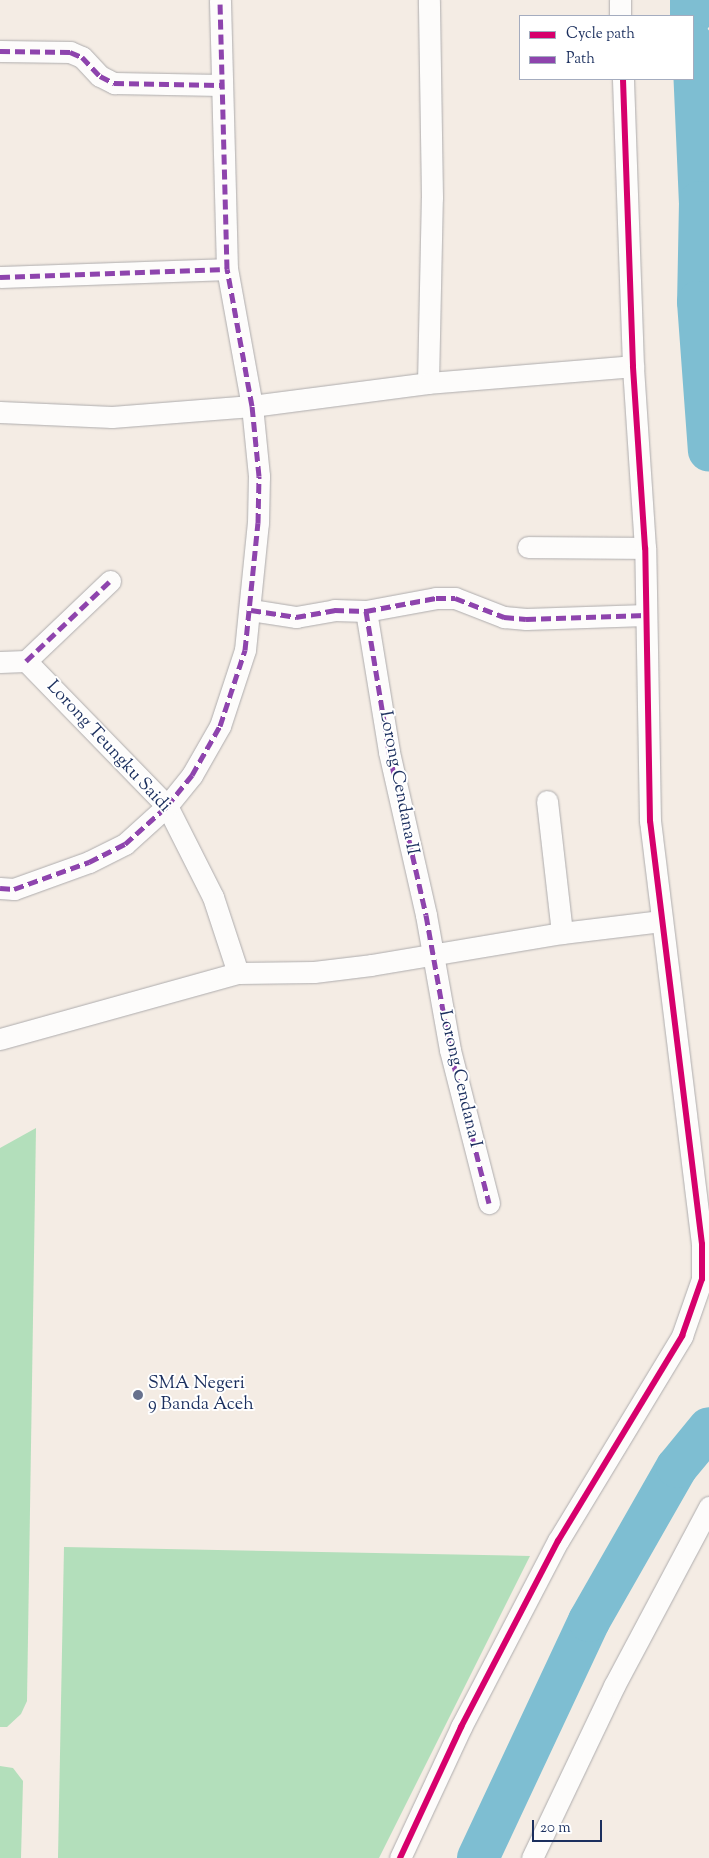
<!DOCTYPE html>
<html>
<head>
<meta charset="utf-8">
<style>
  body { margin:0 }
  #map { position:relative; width:709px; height:1858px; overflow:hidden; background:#f4ece4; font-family:"Sorts Mill Goudy",serif }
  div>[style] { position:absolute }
  .green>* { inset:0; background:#b3dfbb }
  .river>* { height:42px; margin:-21px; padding:0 21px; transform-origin:21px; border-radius:21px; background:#7ebed2 }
  .roads { filter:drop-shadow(0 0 1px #aeacad) drop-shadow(0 0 1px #aeacad) }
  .street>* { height:21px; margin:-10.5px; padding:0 10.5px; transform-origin:10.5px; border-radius:10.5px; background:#fdfcfb }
  .quiet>* { height:5px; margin-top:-2.5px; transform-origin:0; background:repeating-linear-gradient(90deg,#8e44ad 0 10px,transparent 0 15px) }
  .cycleway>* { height:6px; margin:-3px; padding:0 3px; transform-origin:3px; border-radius:3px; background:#d6006c }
  .dots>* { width:14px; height:14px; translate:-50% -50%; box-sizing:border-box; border:2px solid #fff; border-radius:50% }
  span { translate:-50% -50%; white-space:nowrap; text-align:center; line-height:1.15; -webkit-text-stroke:4px #fff; paint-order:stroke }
  .street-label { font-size:18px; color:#1b2f5e }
  .poi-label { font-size:18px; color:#1b2f5e }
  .left { translate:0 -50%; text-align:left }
  .legend { position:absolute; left:519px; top:15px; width:175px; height:65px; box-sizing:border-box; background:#fff; border:1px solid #a4acbf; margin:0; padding:6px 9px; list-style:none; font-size:15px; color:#1b2f5e }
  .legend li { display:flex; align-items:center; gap:10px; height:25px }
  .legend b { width:25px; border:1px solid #a4acbf }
  .scale { position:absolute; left:532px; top:1820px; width:70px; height:22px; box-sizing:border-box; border:2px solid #1b2f5e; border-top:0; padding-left:6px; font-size:15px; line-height:18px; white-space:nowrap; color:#1b2f5e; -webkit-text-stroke:4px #fff; paint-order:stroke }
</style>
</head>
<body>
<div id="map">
  <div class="green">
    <i style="clip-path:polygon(36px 1128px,27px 1701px,21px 1714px,7px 1727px,0 1727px,0 1148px)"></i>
    <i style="clip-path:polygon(64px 1547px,530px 1556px,379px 1858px,58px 1858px)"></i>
    <i style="clip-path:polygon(0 1766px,13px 1768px,23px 1781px,21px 1858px,0 1858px)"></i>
  </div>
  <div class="river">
    <i style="left:691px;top:0;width:16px;rotate:90deg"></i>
    <i style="left:693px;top:44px;width:158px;rotate:87.5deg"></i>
    <i style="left:700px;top:202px;width:100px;rotate:91.1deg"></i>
    <i style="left:698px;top:302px;width:149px;rotate:85.8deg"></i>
    <i style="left:478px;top:1858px;width:262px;rotate:-64.9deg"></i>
    <i style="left:589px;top:1621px;width:177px;rotate:-60.3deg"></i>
    <i style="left:677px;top:1467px;width:50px;rotate:-50.6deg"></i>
  </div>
  <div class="roads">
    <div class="street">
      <i style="left:620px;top:0;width:16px;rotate:90deg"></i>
      <i style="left:0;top:51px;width:70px;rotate:0.8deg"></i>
      <i style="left:70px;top:52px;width:13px;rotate:23deg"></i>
      <i style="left:82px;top:57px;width:26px;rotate:47deg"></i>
      <i style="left:100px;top:76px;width:16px;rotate:27deg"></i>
      <i style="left:114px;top:83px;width:106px;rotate:1.1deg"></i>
      <i style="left:0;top:277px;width:227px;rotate:-2deg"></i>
      <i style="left:428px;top:383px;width:185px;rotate:-88.8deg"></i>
      <i style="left:432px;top:198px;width:198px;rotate:-90.9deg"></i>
      <i style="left:0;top:412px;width:112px;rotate:2.6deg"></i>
      <i style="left:112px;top:417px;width:140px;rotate:-4.5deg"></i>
      <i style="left:252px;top:406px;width:177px;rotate:-7.4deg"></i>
      <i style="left:428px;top:383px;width:206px;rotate:-4.7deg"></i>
      <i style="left:528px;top:547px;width:117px;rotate:0.5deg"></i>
      <i style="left:251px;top:610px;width:46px;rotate:8.8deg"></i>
      <i style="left:296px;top:617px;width:39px;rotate:-10deg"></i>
      <i style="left:334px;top:610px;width:32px;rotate:2deg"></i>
      <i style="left:366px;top:611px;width:71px;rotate:-10.5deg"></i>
      <i style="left:436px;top:598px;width:19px"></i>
      <i style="left:455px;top:598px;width:53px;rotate:21.2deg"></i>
      <i style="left:504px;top:617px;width:22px;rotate:5deg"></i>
      <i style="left:526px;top:619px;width:120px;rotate:-1.9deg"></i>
      <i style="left:366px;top:611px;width:143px;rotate:80.7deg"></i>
      <i style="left:389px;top:752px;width:167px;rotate:77.2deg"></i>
      <i style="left:426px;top:915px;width:137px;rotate:79.9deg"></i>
      <i style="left:450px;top:1050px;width:158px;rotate:75.7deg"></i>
      <i style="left:26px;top:661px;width:116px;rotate:-43.6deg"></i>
      <i style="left:0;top:662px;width:26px;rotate:-2deg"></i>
      <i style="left:26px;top:661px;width:202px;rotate:45.8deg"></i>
      <i style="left:167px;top:806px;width:102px;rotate:63.2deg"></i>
      <i style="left:213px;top:897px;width:80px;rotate:71.8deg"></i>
      <i style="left:547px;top:801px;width:133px;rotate:83.5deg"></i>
      <i style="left:0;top:888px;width:14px;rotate:4deg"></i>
      <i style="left:14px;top:889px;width:80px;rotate:-19.8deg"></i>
      <i style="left:89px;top:862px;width:40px;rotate:-26.6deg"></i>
      <i style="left:125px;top:844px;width:57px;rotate:-42.1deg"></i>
      <i style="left:167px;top:806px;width:40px;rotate:-51deg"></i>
      <i style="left:192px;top:775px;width:56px;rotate:-60.3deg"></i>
      <i style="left:220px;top:726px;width:80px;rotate:-71.8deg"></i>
      <i style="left:245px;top:650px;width:128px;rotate:-84.2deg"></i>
      <i style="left:258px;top:523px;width:47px;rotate:-88.8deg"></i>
      <i style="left:259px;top:476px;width:70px;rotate:-95.7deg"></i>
      <i style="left:252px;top:406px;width:139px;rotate:-100.3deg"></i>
      <i style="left:227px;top:269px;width:269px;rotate:-91.5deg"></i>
      <i style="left:0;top:1039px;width:247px;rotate:-15.5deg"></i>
      <i style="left:238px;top:973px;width:76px;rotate:-0.8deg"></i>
      <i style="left:314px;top:972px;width:57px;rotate:-7deg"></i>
      <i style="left:371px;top:965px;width:194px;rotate:-9.5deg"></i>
      <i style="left:562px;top:933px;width:100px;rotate:-6.9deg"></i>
      <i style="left:400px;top:1858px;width:145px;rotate:-65deg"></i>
      <i style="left:461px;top:1727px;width:210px;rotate:-62.5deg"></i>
      <i style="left:558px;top:1541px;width:240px;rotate:-58.8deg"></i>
      <i style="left:682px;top:1336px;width:60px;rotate:-70.7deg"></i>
      <i style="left:702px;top:1279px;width:35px;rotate:-90deg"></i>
      <i style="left:702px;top:1244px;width:426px;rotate:-97deg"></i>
      <i style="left:650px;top:821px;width:273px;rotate:-91deg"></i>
      <i style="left:645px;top:548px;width:182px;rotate:-93.8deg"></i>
      <i style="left:633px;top:366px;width:287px;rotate:-92deg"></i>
      <i style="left:532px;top:1858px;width:191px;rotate:-64.5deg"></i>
      <i style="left:614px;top:1686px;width:203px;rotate:-62deg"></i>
    </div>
  </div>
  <div class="quiet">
    <i style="left:0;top:51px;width:70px;rotate:0.8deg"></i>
    <i style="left:70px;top:52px;width:13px;rotate:23deg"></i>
    <i style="left:82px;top:57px;width:26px;rotate:47deg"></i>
    <i style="left:100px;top:76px;width:16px;rotate:27deg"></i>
    <i style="left:114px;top:83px;width:106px;rotate:1.1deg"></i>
    <i style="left:0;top:277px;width:227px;rotate:-2deg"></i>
    <i style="left:251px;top:610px;width:46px;rotate:8.8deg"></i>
    <i style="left:296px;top:617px;width:39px;rotate:-10deg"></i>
    <i style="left:334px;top:610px;width:32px;rotate:2deg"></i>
    <i style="left:366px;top:611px;width:71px;rotate:-10.5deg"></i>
    <i style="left:436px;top:598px;width:19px"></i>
    <i style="left:455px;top:598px;width:53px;rotate:21.2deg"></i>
    <i style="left:504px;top:617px;width:22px;rotate:5deg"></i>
    <i style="left:526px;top:619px;width:120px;rotate:-1.9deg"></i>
    <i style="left:366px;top:611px;width:143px;rotate:80.7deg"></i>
    <i style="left:389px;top:752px;width:167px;rotate:77.2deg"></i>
    <i style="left:426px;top:915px;width:137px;rotate:79.9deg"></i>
    <i style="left:450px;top:1050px;width:158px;rotate:75.7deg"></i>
    <i style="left:26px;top:661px;width:116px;rotate:-43.6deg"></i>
    <i style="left:0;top:888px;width:14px;rotate:4deg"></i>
    <i style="left:14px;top:889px;width:80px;rotate:-19.8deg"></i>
    <i style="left:89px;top:862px;width:40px;rotate:-26.6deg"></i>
    <i style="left:125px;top:844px;width:57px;rotate:-42.1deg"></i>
    <i style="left:167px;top:806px;width:40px;rotate:-51deg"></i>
    <i style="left:192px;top:775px;width:56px;rotate:-60.3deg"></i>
    <i style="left:220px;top:726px;width:80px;rotate:-71.8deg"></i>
    <i style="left:245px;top:650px;width:128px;rotate:-84.2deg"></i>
    <i style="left:258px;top:523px;width:47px;rotate:-88.8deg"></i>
    <i style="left:259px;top:476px;width:70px;rotate:-95.7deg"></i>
    <i style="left:252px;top:406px;width:139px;rotate:-100.3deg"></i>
    <i style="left:227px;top:269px;width:269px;rotate:-91.5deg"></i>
  </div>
  <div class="cycleway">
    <i style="left:400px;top:1858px;width:145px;rotate:-65deg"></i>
    <i style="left:461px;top:1727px;width:210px;rotate:-62.5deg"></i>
    <i style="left:558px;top:1541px;width:240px;rotate:-58.8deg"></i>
    <i style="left:682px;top:1336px;width:60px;rotate:-70.7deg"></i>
    <i style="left:702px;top:1279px;width:35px;rotate:-90deg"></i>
    <i style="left:702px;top:1244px;width:426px;rotate:-97deg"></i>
    <i style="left:650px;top:821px;width:273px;rotate:-91deg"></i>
    <i style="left:645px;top:548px;width:182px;rotate:-93.8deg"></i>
    <i style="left:633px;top:366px;width:287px;rotate:-92deg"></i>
  </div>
  <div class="dots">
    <i style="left:138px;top:1395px;background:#67718d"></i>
  </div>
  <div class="street-label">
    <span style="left:108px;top:747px;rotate:47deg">Lorong Teungku Saidi</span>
    <span style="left:398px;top:783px;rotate:79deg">Lorong Cendana II</span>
    <span style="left:459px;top:1079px;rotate:77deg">Lorong Cendana I</span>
  </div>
  <div class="poi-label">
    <span class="left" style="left:148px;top:1395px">SMA Negeri<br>9 Banda Aceh</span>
  </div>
  <ul class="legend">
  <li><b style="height:6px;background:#d6006c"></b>Cycle path</li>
  <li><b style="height:6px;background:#8e44ad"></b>Path</li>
  </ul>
  <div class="scale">20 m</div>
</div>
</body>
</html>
